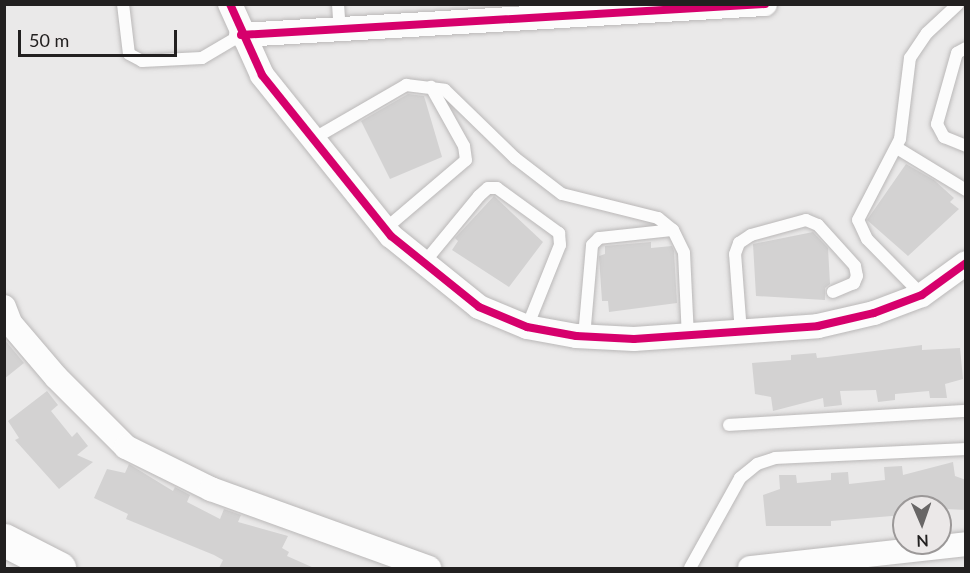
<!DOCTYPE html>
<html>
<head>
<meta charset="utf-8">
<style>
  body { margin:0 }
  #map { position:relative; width:970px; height:573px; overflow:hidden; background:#eae9e9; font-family:Lato,sans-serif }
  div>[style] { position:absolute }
  .building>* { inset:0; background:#d3d2d2 }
  .roads { filter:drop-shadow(0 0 2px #bab8b8) drop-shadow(0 0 2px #bab8b8) }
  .lane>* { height:12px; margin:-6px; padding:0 6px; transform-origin:6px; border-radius:6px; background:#fcfcfc }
  .street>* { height:24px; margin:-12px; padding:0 12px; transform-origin:12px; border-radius:12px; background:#fcfcfc }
  .secondary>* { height:33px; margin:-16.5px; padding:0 16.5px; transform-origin:16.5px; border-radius:16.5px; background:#fcfcfc }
  .cycleway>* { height:8px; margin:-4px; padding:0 4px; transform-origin:4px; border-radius:4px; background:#d6006c }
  span { translate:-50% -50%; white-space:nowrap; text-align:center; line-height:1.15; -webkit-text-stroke:4.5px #ebe8e8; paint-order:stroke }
  .frame { position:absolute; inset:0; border:6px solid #222020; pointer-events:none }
  .north { position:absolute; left:892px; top:495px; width:60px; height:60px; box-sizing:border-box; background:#ebe8e8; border:2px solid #9b9898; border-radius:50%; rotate:178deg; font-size:16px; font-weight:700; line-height:24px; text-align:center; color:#222020 }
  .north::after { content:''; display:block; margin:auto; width:21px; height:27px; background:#686666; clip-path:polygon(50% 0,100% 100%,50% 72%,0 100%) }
  .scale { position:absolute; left:18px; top:30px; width:159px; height:27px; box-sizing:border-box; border:3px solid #222020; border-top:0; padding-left:8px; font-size:18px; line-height:21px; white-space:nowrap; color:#222020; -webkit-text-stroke:4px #ebe8e8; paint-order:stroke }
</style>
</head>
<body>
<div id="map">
  <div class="building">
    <i style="clip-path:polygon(408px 94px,424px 96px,442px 157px,390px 179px,361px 121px)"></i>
    <i style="clip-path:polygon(906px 164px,934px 180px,954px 198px,950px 202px,959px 209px,908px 256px,867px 220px)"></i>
    <i style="clip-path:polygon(494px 196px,543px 242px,509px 287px,452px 250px,458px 241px,455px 238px)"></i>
    <i style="clip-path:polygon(813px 232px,828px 248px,830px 284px,825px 288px,825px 300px,756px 296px,753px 244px)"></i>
    <i style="clip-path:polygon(651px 242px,651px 248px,672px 246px,674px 251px,677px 303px,609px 312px,608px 301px,602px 301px,599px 256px,605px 254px,605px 246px)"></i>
    <i style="clip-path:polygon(4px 339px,24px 363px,4px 379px)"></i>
    <i style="clip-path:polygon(922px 345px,922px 350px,960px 348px,963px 379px,945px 384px,947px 398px,930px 398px,929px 391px,895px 394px,895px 400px,878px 402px,876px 390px,840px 391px,842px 405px,824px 407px,823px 398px,773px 411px,771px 397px,755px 394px,752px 363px,791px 360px,791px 355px,816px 353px,817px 358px,827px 357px)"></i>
    <i style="clip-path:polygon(47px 391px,58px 405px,51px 411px,72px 437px,77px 432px,88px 446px,77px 455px,93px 462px,59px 489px,15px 440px,19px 438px,8px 421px)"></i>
    <i style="clip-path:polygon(953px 462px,955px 476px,966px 480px,966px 510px,904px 507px,904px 515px,831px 521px,831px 526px,766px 526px,763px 495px,780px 489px,779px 475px,796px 475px,797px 483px,831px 480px,831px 473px,848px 472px,849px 484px,885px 480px,884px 467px,902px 466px,903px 475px)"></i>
    <i style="clip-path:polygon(129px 464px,173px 491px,175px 487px,190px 495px,187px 502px,220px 519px,224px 509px,241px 515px,238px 522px,288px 536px,282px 548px,289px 552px,287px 556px,314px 568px,219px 568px,223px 560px,214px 555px,126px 519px,128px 514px,94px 498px,107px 469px,125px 473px)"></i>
  </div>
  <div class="roads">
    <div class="lane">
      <i style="left:123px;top:4px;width:50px;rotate:83.2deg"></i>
      <i style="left:129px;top:54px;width:15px;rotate:28deg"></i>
      <i style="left:142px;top:61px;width:60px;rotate:-2.9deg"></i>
      <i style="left:202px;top:58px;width:45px;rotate:-30.5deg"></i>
      <i style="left:338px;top:4px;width:26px;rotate:86deg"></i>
      <i style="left:966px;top:48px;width:10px;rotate:151deg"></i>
      <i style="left:957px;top:53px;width:74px;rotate:105.7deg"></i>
      <i style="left:937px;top:124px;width:15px;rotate:62deg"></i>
      <i style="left:944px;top:137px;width:24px;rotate:22deg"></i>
      <i style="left:313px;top:139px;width:108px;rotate:-30.1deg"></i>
      <i style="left:406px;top:85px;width:39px;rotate:7deg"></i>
      <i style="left:445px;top:90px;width:98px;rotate:44.2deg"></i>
      <i style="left:515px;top:158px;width:59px;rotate:37.5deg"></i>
      <i style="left:562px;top:194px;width:99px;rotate:14deg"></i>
      <i style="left:658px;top:218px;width:19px;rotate:39deg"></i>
      <i style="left:673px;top:230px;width:25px;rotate:64deg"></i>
      <i style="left:684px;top:253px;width:84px;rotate:87.3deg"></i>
      <i style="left:897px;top:148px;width:81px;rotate:31.3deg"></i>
      <i style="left:385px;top:229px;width:106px;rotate:-40.4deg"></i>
      <i style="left:466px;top:160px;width:14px;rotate:-98deg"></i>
      <i style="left:464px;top:146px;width:68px;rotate:-119.2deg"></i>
      <i style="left:423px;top:264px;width:88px;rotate:-50.5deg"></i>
      <i style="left:479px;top:196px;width:12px;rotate:-42deg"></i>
      <i style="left:488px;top:188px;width:9px"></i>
      <i style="left:497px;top:188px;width:77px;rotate:36deg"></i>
      <i style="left:559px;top:233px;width:12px;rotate:85deg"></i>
      <i style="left:560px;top:245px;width:88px;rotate:111.9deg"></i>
      <i style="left:922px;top:295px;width:78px;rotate:-134.5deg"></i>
      <i style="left:867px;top:239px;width:21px;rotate:-115deg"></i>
      <i style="left:858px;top:220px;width:91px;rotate:-62.6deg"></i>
      <i style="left:900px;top:139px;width:82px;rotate:-83deg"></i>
      <i style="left:910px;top:58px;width:30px;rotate:-56deg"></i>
      <i style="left:927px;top:33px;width:42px;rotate:-43.1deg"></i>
      <i style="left:741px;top:333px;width:79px;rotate:-94.3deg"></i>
      <i style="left:735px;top:254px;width:12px;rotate:-70deg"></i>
      <i style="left:739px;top:243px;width:14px;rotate:-34deg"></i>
      <i style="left:751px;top:235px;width:57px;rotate:-15.3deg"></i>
      <i style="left:806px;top:220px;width:13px;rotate:23deg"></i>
      <i style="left:818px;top:225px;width:55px;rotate:47.9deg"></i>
      <i style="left:855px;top:266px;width:10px;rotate:79deg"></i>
      <i style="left:857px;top:276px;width:8px;rotate:113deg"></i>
      <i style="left:854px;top:283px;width:23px;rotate:157deg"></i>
      <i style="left:584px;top:337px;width:92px;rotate:-85deg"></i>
      <i style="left:592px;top:245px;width:10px;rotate:-45deg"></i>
      <i style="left:599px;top:238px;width:74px;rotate:-6.2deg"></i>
      <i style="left:729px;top:425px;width:237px;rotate:-3.4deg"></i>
      <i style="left:690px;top:568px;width:103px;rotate:-60.9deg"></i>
      <i style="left:740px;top:478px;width:22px;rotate:-39deg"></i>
      <i style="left:757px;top:464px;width:19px;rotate:-18deg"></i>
      <i style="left:775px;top:458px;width:191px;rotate:-2.7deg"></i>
    </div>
    <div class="street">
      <i style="left:230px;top:4px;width:78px;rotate:65.7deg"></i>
      <i style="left:262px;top:75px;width:206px;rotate:51.3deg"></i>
      <i style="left:391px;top:236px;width:113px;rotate:38.9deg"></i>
      <i style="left:479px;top:307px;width:52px;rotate:22.6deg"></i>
      <i style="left:527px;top:327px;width:50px;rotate:10.4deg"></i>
      <i style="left:576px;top:336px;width:58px;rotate:3deg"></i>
      <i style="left:634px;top:339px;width:184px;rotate:-4deg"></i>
      <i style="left:818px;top:326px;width:57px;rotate:-13.1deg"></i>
      <i style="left:874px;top:313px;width:51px;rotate:-20.6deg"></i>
      <i style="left:922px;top:295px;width:54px;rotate:-36deg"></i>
      <i style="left:241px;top:35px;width:525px;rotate:-3.39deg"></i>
      <i style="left:4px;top:307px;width:17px;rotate:69deg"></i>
      <i style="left:10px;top:323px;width:71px;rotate:49.6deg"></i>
      <i style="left:56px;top:377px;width:99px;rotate:45deg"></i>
      <i style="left:126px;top:447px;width:95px;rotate:26.3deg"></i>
      <i style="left:211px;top:489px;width:232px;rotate:19.9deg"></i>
      <i style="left:750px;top:568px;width:217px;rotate:-6.3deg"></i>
    </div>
    <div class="secondary">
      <i style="left:4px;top:540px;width:62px;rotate:27deg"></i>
    </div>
  </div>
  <div class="cycleway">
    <i style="left:230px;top:4px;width:78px;rotate:65.7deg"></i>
    <i style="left:262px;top:75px;width:206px;rotate:51.3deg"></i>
    <i style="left:391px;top:236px;width:113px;rotate:38.9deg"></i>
    <i style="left:479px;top:307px;width:52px;rotate:22.6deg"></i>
    <i style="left:527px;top:327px;width:50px;rotate:10.4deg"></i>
    <i style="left:576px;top:336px;width:58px;rotate:3deg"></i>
    <i style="left:634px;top:339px;width:184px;rotate:-4deg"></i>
    <i style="left:818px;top:326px;width:57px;rotate:-13.1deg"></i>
    <i style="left:874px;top:313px;width:51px;rotate:-20.6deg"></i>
    <i style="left:922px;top:295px;width:54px;rotate:-36deg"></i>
    <i style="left:241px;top:35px;width:525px;rotate:-3.39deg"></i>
  </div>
  <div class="frame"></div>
  <div class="north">N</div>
  <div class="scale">50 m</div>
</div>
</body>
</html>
